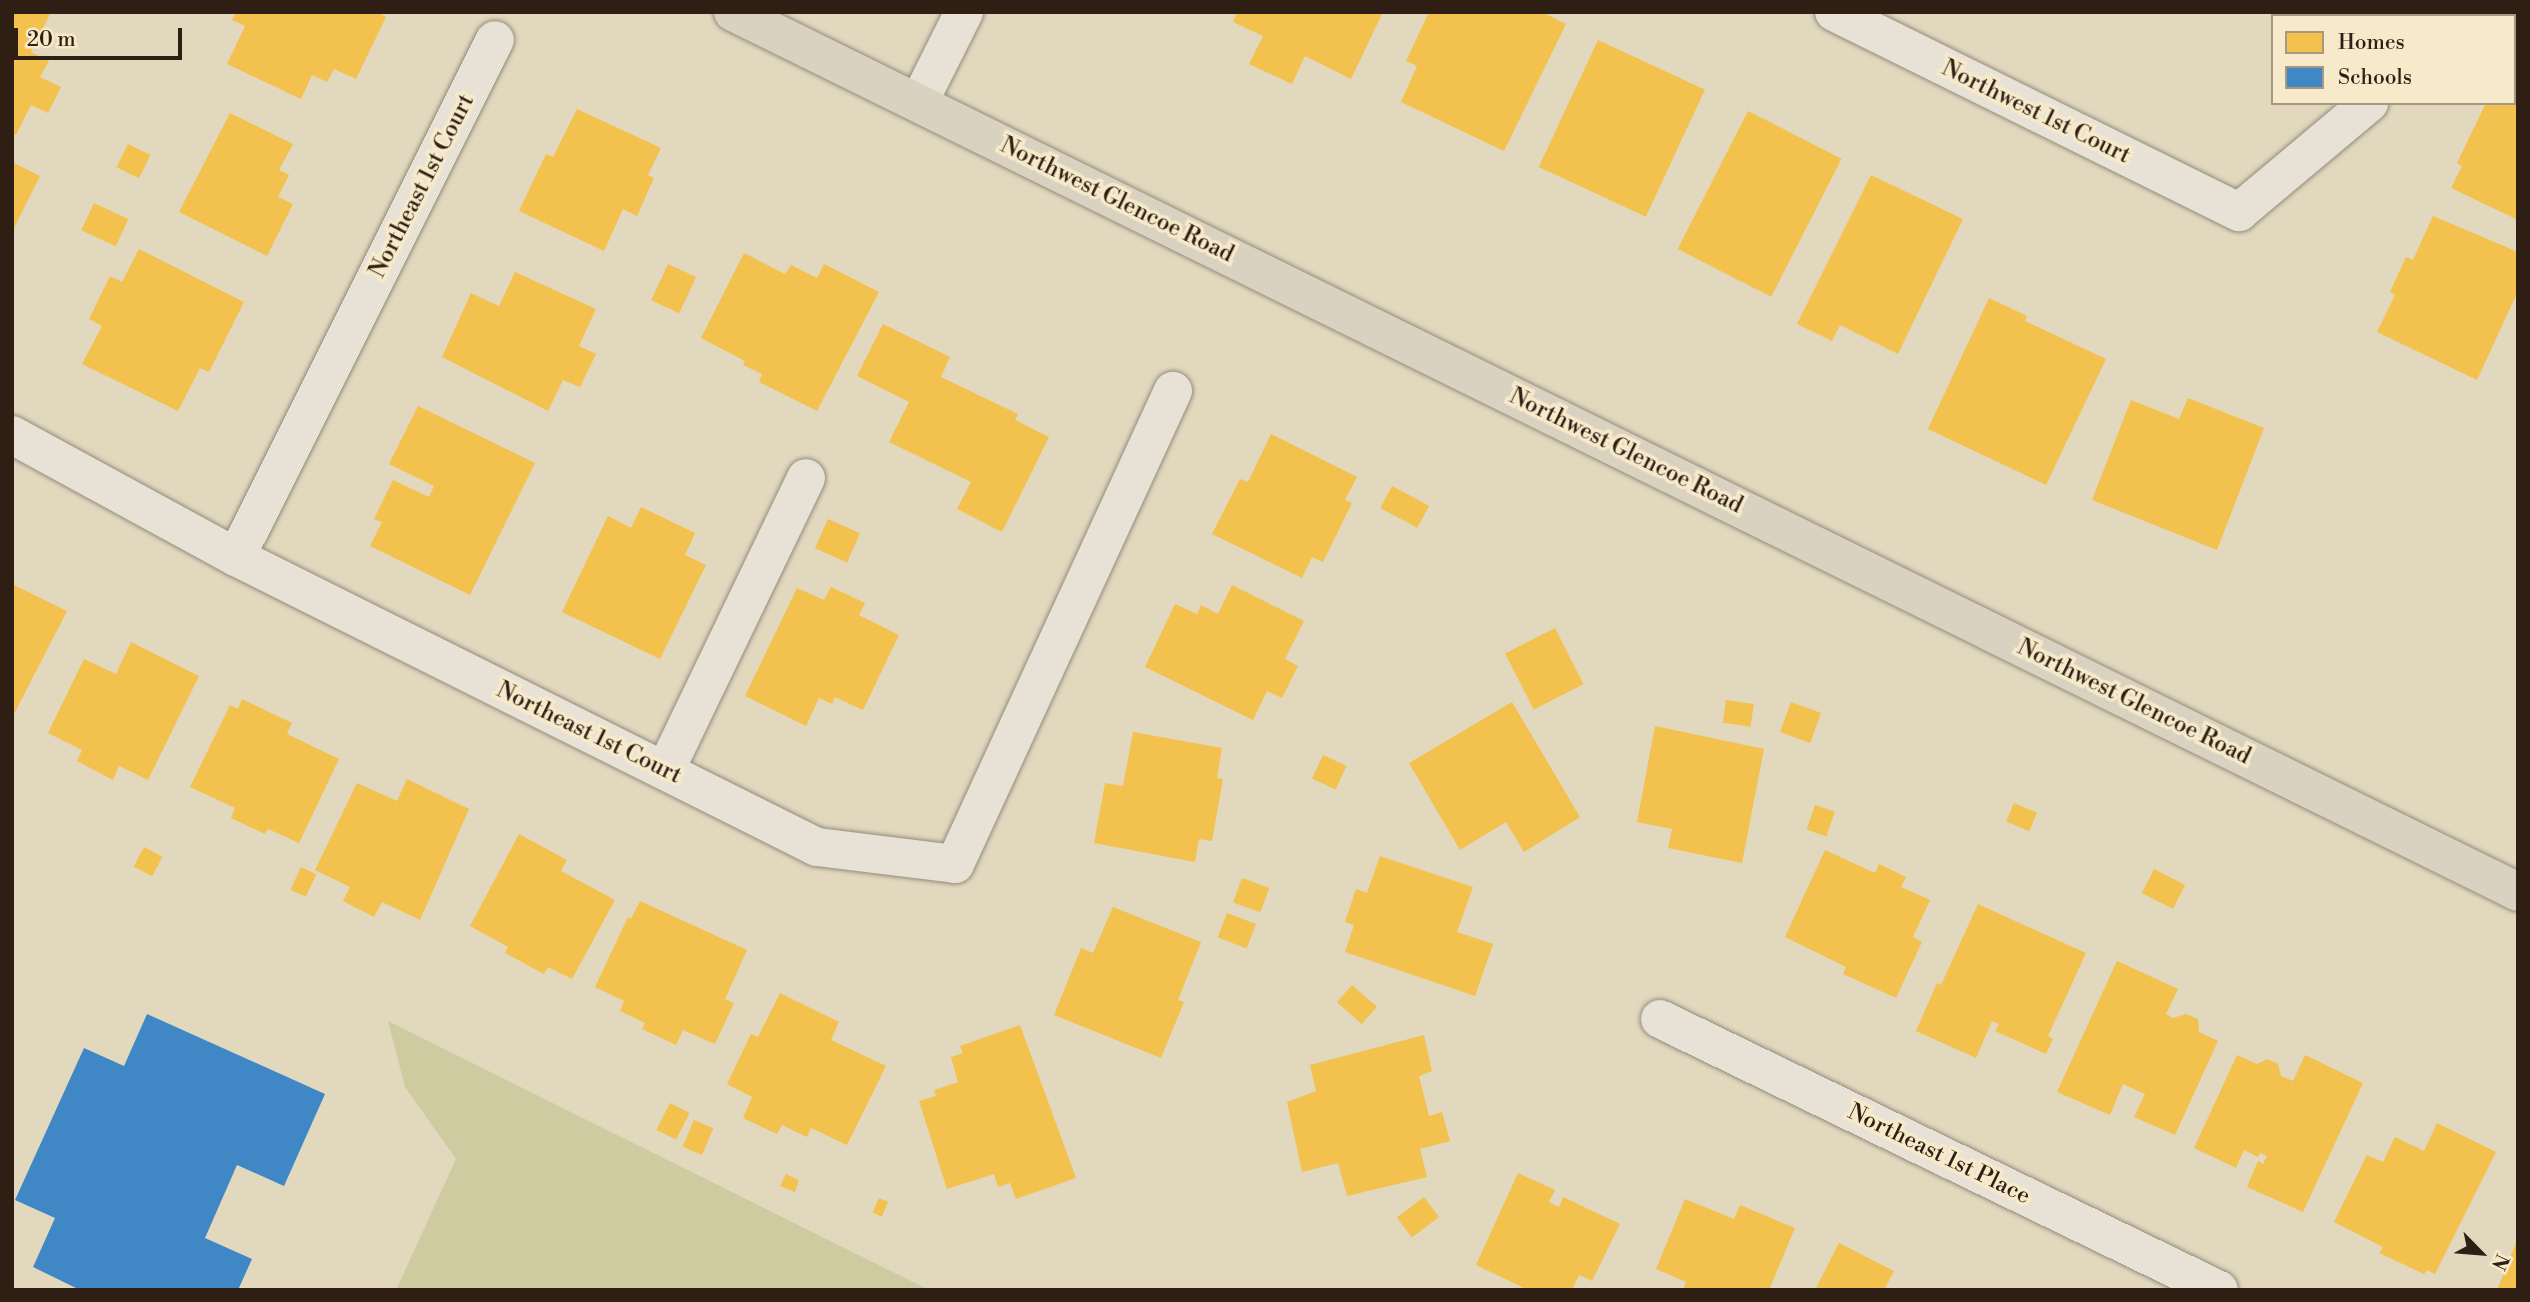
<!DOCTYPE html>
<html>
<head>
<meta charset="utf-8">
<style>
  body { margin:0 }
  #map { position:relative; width:2530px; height:1302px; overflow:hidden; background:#e2d8be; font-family:"Libre Bodoni",serif }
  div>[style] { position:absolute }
  .green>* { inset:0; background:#cfcba0 }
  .homes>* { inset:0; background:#f2c14e; transform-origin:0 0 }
  .schools>* { inset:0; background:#3f88c5 }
  .roads { filter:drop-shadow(0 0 2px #938c7c) drop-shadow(0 0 2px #938c7c) }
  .minor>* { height:38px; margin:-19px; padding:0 19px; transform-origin:19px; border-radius:19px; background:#e7e2d5 }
  .major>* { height:38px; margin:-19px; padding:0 19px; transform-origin:19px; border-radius:19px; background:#dad2c1 }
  span { translate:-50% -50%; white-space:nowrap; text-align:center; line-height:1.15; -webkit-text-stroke:7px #f6eacb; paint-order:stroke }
  .street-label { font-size:23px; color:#2e1e13 }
  .frame { position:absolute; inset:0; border:14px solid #2e1e13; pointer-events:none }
  .legend { position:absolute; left:2271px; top:14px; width:245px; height:91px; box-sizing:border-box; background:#f6eacb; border:2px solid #a69881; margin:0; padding:9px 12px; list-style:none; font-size:21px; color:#2e1e13 }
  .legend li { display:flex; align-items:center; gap:14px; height:35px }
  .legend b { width:35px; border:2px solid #a69881 }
  .north { position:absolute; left:2446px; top:1218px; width:70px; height:70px; -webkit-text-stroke:5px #f6eacb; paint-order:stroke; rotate:115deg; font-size:19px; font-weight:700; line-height:28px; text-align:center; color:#2e1e13 }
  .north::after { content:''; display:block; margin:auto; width:24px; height:32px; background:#2e1e13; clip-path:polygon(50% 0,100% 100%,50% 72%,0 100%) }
  .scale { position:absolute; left:14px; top:28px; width:168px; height:32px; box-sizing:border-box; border:4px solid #2e1e13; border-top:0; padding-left:9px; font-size:21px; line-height:24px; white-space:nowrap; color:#2e1e13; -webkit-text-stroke:5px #f6eacb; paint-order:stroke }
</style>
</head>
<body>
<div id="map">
  <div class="green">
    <i style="clip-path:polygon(388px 1021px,929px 1290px,396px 1290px,456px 1159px,405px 1087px)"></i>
  </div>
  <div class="homes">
    <i style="clip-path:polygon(12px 12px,51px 12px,31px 52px,49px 61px,40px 77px,61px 87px,48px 113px,31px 105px,16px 135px,12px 133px)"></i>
    <i style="clip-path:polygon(236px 12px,377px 12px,386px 17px,356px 79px,334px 69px,327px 82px,312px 75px,301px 99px,227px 64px,245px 26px,232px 20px)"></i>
    <i style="clip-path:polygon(1237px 12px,1383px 12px,1351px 79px,1305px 56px,1292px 84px,1249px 64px,1263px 36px,1233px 22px)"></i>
    <i style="clip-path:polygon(1429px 12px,1542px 12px,1566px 24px,1504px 151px,1401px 102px,1417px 66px,1406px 61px)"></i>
    <i style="left:1598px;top:40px;width:118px;height:140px;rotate:25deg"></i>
    <i style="clip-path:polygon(2514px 71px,2518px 72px,2518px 220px,2451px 188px,2462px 166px,2457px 163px,2486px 103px,2514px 103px)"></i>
    <i style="clip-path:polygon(577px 109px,661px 148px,648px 175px,654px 178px,637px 216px,623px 209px,604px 251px,519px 211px,546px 154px,553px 157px)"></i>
    <i style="left:1748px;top:111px;width:105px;height:155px;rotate:27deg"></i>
    <i style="clip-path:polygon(230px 113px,293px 144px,279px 170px,289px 175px,278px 197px,293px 204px,267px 256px,179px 212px)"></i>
    <i style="left:128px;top:144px;width:25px;height:26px;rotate:26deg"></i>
    <i style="clip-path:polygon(12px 162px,40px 176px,12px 232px)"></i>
    <i style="clip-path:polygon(1871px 175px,1963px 219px,1898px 354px,1840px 325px,1832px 341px,1797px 324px)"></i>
    <i style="left:94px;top:203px;width:38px;height:30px;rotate:25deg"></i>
    <i style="clip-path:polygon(2433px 216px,2518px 252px,2518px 291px,2477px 380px,2377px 332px,2395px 295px,2390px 292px,2406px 257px,2413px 260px)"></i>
    <i style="clip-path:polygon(139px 249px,244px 302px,209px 372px,200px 368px,178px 411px,82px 364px,102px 326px,89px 319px,110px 276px,122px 282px)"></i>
    <i style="clip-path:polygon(744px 253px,785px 274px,791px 265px,817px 278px,824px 264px,879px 292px,817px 411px,759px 382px,762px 374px,743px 365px,745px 361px,701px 338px)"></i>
    <i style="left:668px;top:264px;width:31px;height:40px;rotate:25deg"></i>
    <i style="clip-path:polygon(515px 272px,596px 309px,579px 346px,596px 354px,580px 387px,563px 380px,548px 411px,442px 357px,471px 293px,499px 306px)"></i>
    <i style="clip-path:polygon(1989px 298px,2027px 316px,2025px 321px,2106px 359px,2046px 485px,1928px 429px)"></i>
    <i style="clip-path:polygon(883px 324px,950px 357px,941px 377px,1018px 414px,1015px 420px,1049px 437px,1002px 532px,957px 509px,971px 482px,889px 442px,909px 402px,857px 376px)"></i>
    <i style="clip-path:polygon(2188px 398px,2264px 428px,2217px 550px,2092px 500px,2131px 400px,2179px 419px)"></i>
    <i style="clip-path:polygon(418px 406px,535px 463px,470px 595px,370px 546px,382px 522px,374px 519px,393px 480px,429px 497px,434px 486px,389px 464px)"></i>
    <i style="clip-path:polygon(1271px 434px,1357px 477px,1345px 500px,1352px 503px,1323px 562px,1312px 557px,1302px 578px,1212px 534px,1240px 479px,1248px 482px)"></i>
    <i style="left:1392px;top:486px;width:42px;height:25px;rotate:28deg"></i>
    <i style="clip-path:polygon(641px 507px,695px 533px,685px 555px,706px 565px,660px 659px,562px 612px,608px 516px,631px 528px)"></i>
    <i style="left:828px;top:519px;width:35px;height:32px;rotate:24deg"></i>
    <i style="clip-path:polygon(12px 584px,67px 611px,12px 718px)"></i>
    <i style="clip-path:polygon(1232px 585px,1304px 621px,1285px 659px,1298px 666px,1282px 698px,1267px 691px,1253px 720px,1145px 667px,1175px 604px,1197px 614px,1201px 605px,1218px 614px)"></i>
    <i style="clip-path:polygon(831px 587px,865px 603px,859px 615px,899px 635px,863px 710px,835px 697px,832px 704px,819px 698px,806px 726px,745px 696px,797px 588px,824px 600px)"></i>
    <i style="left:1555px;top:628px;width:63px;height:56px;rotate:63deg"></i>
    <i style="clip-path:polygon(131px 642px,199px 676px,148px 780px,119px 766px,113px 780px,77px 761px,82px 750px,48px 733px,84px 659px,116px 674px)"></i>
    <i style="clip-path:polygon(242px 699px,292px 723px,287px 734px,339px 759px,299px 843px,268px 829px,265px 834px,231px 818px,235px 808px,190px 787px,230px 705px,238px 709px)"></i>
    <i style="left:1726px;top:700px;width:28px;height:23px;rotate:8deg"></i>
    <i style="clip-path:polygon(1512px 702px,1580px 817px,1524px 852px,1506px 822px,1460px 850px,1409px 763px)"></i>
    <i style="left:1791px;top:702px;width:32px;height:32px;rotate:20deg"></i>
    <i style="clip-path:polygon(1655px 726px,1764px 749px,1742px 863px,1668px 848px,1672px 829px,1637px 822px)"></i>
    <i style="clip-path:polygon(1133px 732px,1222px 748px,1217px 778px,1223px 779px,1212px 841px,1199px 839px,1195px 862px,1094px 843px,1105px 783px,1123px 786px)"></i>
    <i style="left:1323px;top:755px;width:26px;height:26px;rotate:25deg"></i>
    <i style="clip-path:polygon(407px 779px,469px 809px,420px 920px,382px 902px,374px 917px,343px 901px,350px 887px,315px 870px,357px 783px,397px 801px)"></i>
    <i style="left:2014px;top:803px;width:25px;height:20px;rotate:23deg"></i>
    <i style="left:1815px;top:805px;width:21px;height:26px;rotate:19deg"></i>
    <i style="clip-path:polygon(519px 834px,567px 860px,561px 871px,615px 900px,572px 979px,548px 967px,544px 974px,505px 953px,508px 947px,470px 926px)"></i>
    <i style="left:144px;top:847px;width:21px;height:22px;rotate:28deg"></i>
    <i style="clip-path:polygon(1825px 850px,1875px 873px,1879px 864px,1906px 877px,1901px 887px,1930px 900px,1913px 937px,1922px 942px,1896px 998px,1843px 974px,1846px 967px,1785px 937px)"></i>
    <i style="clip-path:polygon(1380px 856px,1473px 887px,1457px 932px,1493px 944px,1475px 996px,1345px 952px,1354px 925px,1345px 922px,1356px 889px,1367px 893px)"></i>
    <i style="left:301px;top:867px;width:17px;height:25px;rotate:25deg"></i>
    <i style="left:2154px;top:869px;width:35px;height:27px;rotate:27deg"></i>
    <i style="left:1242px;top:878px;width:29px;height:26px;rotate:20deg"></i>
    <i style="clip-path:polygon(640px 901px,747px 950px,725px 999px,734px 1003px,715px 1044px,683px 1030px,676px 1045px,642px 1029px,645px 1023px,620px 1011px,624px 1001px,595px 987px,628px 917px,631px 919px)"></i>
    <i style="clip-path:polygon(1978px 904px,2086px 953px,2048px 1036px,2053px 1039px,2046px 1054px,1995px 1031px,1999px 1024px,1992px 1021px,1976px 1058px,1916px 1031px,1937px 983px,1941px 985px)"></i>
    <i style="clip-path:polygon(1113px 907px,1201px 942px,1178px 1000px,1184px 1002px,1161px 1058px,1054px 1015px,1081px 948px,1093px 953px)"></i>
    <i style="left:1227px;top:913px;width:31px;height:26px;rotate:21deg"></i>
    <i style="clip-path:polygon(2117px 961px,2178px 989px,2166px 1014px,2173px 1018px,2186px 1014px,2198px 1019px,2199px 1032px,2218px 1041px,2175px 1135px,2134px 1117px,2145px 1094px,2123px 1084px,2110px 1115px,2057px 1092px)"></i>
    <i style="left:1352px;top:985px;width:33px;height:23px;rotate:41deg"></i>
    <i style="clip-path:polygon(780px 993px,839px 1022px,831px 1040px,886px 1066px,847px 1145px,811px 1128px,807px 1137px,782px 1125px,777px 1134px,743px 1118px,752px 1097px,727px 1084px,751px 1034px,758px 1037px)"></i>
    <i style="clip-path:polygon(1020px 1025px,1076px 1178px,1016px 1199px,1010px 1183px,998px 1187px,994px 1174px,947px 1189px,919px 1101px,936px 1096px,934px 1090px,958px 1082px,951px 1057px,963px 1053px,960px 1046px)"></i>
    <i style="clip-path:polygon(1424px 1035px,1432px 1071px,1419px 1076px,1429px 1116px,1442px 1112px,1450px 1141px,1420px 1149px,1427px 1177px,1347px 1196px,1338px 1163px,1302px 1172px,1287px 1102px,1316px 1091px,1310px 1065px)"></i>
    <i style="clip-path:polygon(2237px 1055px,2257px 1064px,2267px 1059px,2278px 1064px,2281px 1076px,2293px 1081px,2305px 1055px,2363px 1083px,2303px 1212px,2247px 1187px,2258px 1161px,2263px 1164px,2267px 1156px,2260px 1153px,2258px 1157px,2244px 1150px,2236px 1168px,2194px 1148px)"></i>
    <i style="left:670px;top:1103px;width:22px;height:30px;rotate:27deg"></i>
    <i style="left:694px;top:1120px;width:21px;height:29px;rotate:23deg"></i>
    <i style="clip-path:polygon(2437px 1123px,2496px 1152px,2435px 1274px,2427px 1270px,2424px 1274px,2379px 1253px,2383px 1247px,2334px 1222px,2367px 1155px,2383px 1162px,2395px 1137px,2424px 1151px)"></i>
    <i style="clip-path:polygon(1518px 1173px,1555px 1190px,1549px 1202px,1559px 1207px,1563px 1197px,1620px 1224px,1592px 1281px,1579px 1275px,1572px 1290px,1528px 1290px,1476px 1265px)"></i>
    <i style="clip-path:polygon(786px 1174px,799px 1180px,795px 1192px,780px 1186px)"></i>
    <i style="left:1424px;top:1197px;width:25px;height:34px;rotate:53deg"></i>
    <i style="left:879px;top:1198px;width:10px;height:16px;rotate:24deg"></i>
    <i style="clip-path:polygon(1685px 1199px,1734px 1219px,1740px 1205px,1795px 1228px,1769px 1290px,1683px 1290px,1686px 1282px,1656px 1269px)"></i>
    <i style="clip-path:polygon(2518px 1238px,2518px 1290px,2497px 1290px)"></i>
    <i style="clip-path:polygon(1839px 1243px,1894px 1271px,1884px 1290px,1815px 1290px)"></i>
  </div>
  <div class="schools">
    <i style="clip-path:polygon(147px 1014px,325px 1094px,284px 1186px,237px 1165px,205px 1238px,252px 1259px,238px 1290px,80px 1290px,33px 1267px,55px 1218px,15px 1200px,84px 1048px,124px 1066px)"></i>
  </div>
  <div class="roads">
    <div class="minor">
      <i style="left:1834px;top:12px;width:452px;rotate:26.3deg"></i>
      <i style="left:2239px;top:212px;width:170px;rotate:-40deg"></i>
      <i style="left:2427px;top:16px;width:4px;rotate:-63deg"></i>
      <i style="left:919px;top:102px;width:101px;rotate:-63.4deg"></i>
      <i style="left:12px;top:435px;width:255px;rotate:28.6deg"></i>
      <i style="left:236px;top:557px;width:649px;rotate:26.53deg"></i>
      <i style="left:817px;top:847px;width:139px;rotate:7deg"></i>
      <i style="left:955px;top:864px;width:521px;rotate:-65.26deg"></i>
      <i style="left:236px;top:557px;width:578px;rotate:-63.39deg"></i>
      <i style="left:665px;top:771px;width:325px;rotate:-64.3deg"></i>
      <i style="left:1660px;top:1019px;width:621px;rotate:25.86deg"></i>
    </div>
    <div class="major">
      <i style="left:733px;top:12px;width:1990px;rotate:26.24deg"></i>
    </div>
  </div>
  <div class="street-label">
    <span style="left:2036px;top:112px;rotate:26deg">Northwest 1st Court</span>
    <span style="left:422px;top:186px;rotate:-63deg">Northeast 1st Court</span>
    <span style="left:1117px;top:200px;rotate:26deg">Northwest Glencoe Road</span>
    <span style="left:1626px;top:451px;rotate:26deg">Northwest Glencoe Road</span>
    <span style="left:2134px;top:702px;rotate:26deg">Northwest Glencoe Road</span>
    <span style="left:589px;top:733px;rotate:26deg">Northeast 1st Court</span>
    <span style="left:1939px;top:1154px;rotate:26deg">Northeast 1st Place</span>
  </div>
  <div class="frame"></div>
  <ul class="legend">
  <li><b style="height:19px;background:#f2c14e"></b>Homes</li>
  <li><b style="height:19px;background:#3f88c5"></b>Schools</li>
  </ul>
  <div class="north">N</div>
  <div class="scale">20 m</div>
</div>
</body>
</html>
